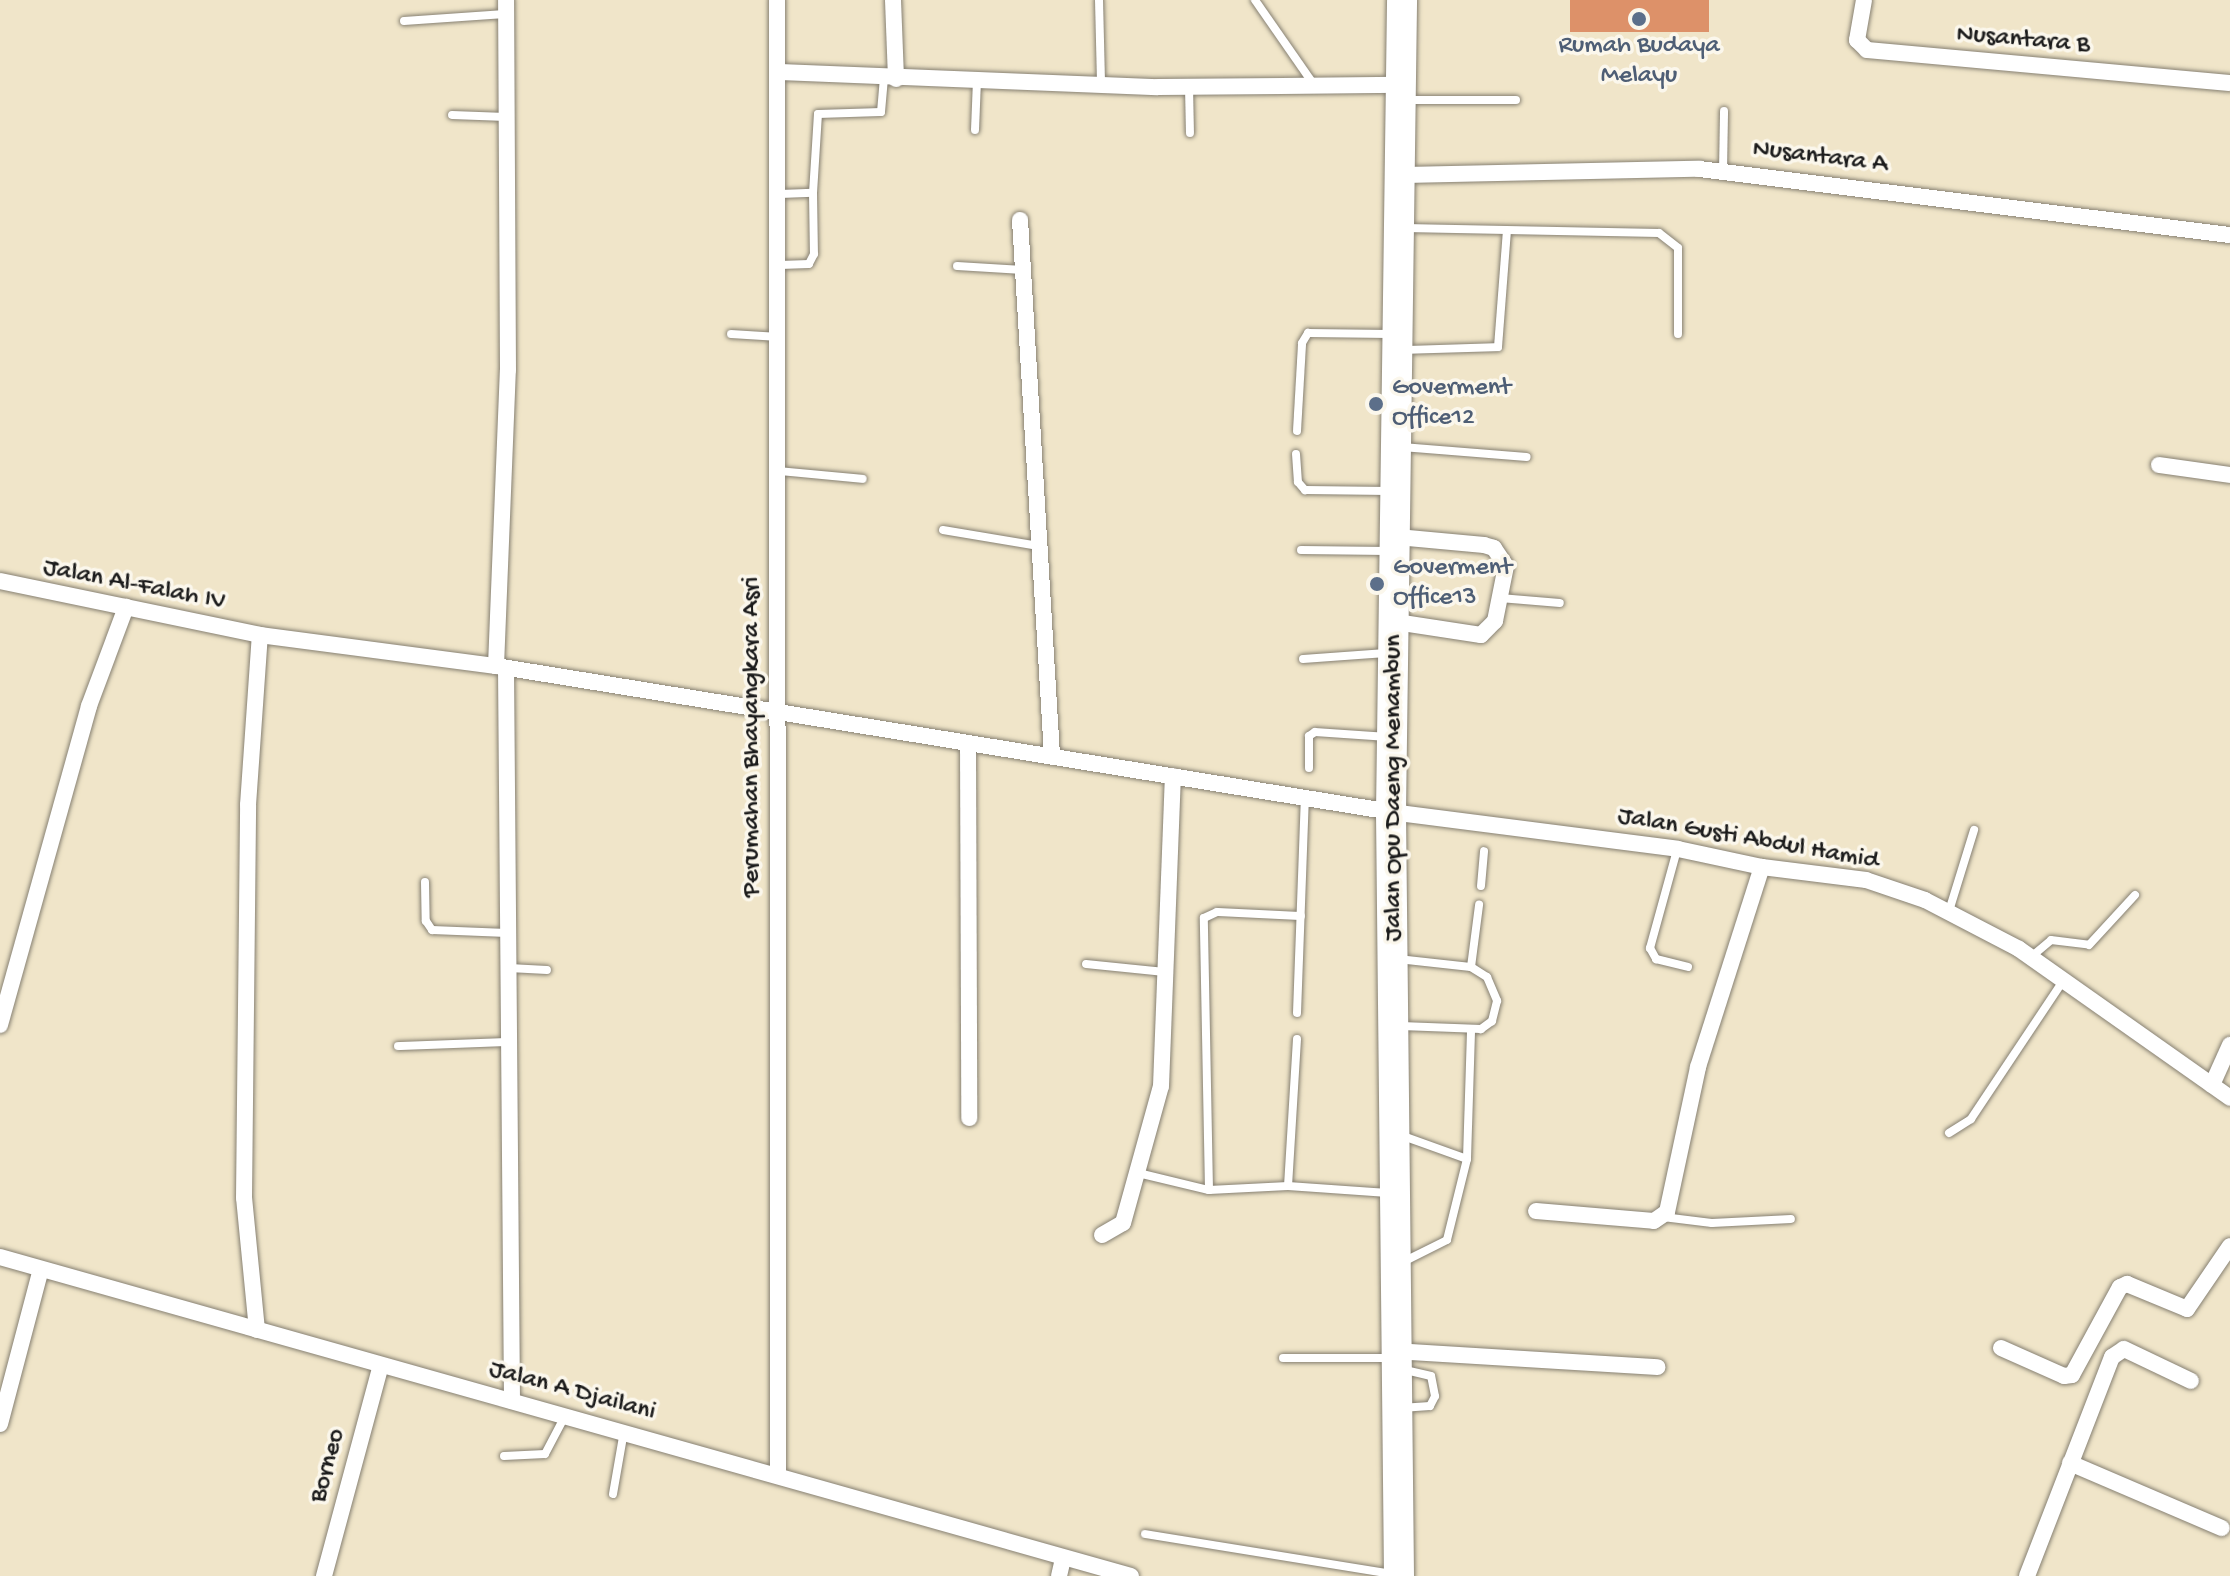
<!DOCTYPE html>
<html>
<head>
<meta charset="utf-8">
<style>
  body { margin:0 }
  #map { position:relative; width:2230px; height:1576px; overflow:hidden; background:#f0e5c9; font-family:"Gochi Hand",sans-serif }
  div>[style] { position:absolute }
  .building>* { inset:0; background:#dd9169; transform-origin:0 0 }
  .roads { filter:drop-shadow(0 0 2px #868072) drop-shadow(0 0 2px #868072) }
  .lane>* { height:8px; margin:-4px; padding:0 4px; transform-origin:4px; border-radius:4px; background:#fff }
  .street>* { height:16px; margin:-8px; padding:0 8px; transform-origin:8px; border-radius:8px; background:#fff }
  .highway>* { height:30px; margin:-15px; padding:0 15px; transform-origin:15px; border-radius:15px; background:#fff }
  .dots>* { width:22px; height:22px; translate:-50% -50%; box-sizing:border-box; border:4px solid #fbf7ec; border-radius:50% }
  span { translate:-50% -50%; white-space:nowrap; text-align:center; line-height:1.15; -webkit-text-stroke:7px #fbf7ec; paint-order:stroke }
  .street-label { font-size:26px; color:#1c1c1c }
  .service-label { font-size:26px; color:#4e5e75 }
  .left { translate:0 -50%; text-align:left }
</style>
</head>
<body>
<div id="map">
  <div class="building">
    <i style="left:1570px;top:0;width:139px;height:32px"></i>
  </div>
  <div class="roads">
    <div class="lane">
      <i style="left:1099px;top:0;width:84px;rotate:88.6deg"></i>
      <i style="left:1255px;top:0;width:103px;rotate:55.2deg"></i>
      <i style="left:404px;top:21px;width:101px;rotate:-4deg"></i>
      <i style="left:1189px;top:87px;width:46px;rotate:88.8deg"></i>
      <i style="left:1407px;top:100px;width:109px"></i>
      <i style="left:452px;top:115px;width:54px;rotate:2.1deg"></i>
      <i style="left:975px;top:130px;width:49px;rotate:-87.7deg"></i>
      <i style="left:1723px;top:171px;width:60px;rotate:-89deg"></i>
      <i style="left:813px;top:193px;width:79px;rotate:-86.4deg"></i>
      <i style="left:818px;top:114px;width:63px;rotate:-1.8deg"></i>
      <i style="left:881px;top:112px;width:34px;rotate:-85deg"></i>
      <i style="left:780px;top:194px;width:33px;rotate:-2deg"></i>
      <i style="left:813px;top:193px;width:61px;rotate:89.1deg"></i>
      <i style="left:814px;top:254px;width:11px;rotate:117deg"></i>
      <i style="left:809px;top:264px;width:29px;rotate:178deg"></i>
      <i style="left:1405px;top:228px;width:254px;rotate:1.1deg"></i>
      <i style="left:1659px;top:233px;width:24px;rotate:38deg"></i>
      <i style="left:1678px;top:248px;width:86px;rotate:90deg"></i>
      <i style="left:957px;top:266px;width:66px;rotate:3.5deg"></i>
      <i style="left:731px;top:334px;width:48px;rotate:3.6deg"></i>
      <i style="left:1404px;top:350px;width:94px;rotate:-1.8deg"></i>
      <i style="left:1498px;top:347px;width:116px;rotate:-85.6deg"></i>
      <i style="left:1297px;top:431px;width:88px;rotate:-86.7deg"></i>
      <i style="left:1302px;top:343px;width:12px;rotate:-59deg"></i>
      <i style="left:1308px;top:333px;width:82px;rotate:0.7deg"></i>
      <i style="left:1402px;top:447px;width:125px;rotate:4.6deg"></i>
      <i style="left:1296px;top:454px;width:28px;rotate:86deg"></i>
      <i style="left:1298px;top:482px;width:11px;rotate:49deg"></i>
      <i style="left:1305px;top:490px;width:84px;rotate:0.7deg"></i>
      <i style="left:779px;top:471px;width:84px;rotate:5.4deg"></i>
      <i style="left:943px;top:530px;width:97px;rotate:9.5deg"></i>
      <i style="left:1301px;top:550px;width:87px;rotate:0.7deg"></i>
      <i style="left:1500px;top:598px;width:60px;rotate:4.8deg"></i>
      <i style="left:1303px;top:659px;width:83px;rotate:-4.1deg"></i>
      <i style="left:1309px;top:768px;width:32px;rotate:-90deg"></i>
      <i style="left:1309px;top:736px;width:7px;rotate:-34deg"></i>
      <i style="left:1315px;top:732px;width:73px;rotate:3.9deg"></i>
      <i style="left:1677px;top:850px;width:102px;rotate:105.4deg"></i>
      <i style="left:1650px;top:948px;width:13px;rotate:61deg"></i>
      <i style="left:1656px;top:959px;width:33px;rotate:14deg"></i>
      <i style="left:425px;top:882px;width:39px;rotate:89deg"></i>
      <i style="left:426px;top:921px;width:11px;rotate:56deg"></i>
      <i style="left:432px;top:930px;width:75px;rotate:2.3deg"></i>
      <i style="left:1481px;top:886px;width:35px;rotate:-85deg"></i>
      <i style="left:1949px;top:911px;width:85px;rotate:-72.8deg"></i>
      <i style="left:2031px;top:957px;width:26px;rotate:-40deg"></i>
      <i style="left:2051px;top:940px;width:38px;rotate:7deg"></i>
      <i style="left:2089px;top:945px;width:68px;rotate:-47.4deg"></i>
      <i style="left:1398px;top:959px;width:73px;rotate:6.3deg"></i>
      <i style="left:1471px;top:967px;width:19px;rotate:32deg"></i>
      <i style="left:1487px;top:977px;width:26px;rotate:67deg"></i>
      <i style="left:1497px;top:1001px;width:21px;rotate:104deg"></i>
      <i style="left:1492px;top:1021px;width:14px;rotate:144deg"></i>
      <i style="left:1481px;top:1029px;width:80px;rotate:-177.9deg"></i>
      <i style="left:1086px;top:964px;width:79px;rotate:5.8deg"></i>
      <i style="left:1471px;top:967px;width:63px;rotate:-82.6deg"></i>
      <i style="left:509px;top:968px;width:38px;rotate:3deg"></i>
      <i style="left:1297px;top:1013px;width:215px;rotate:-87.9deg"></i>
      <i style="left:1297px;top:1039px;width:147px;rotate:93.5deg"></i>
      <i style="left:1288px;top:1186px;width:100px;rotate:4deg"></i>
      <i style="left:398px;top:1046px;width:111px;rotate:-2.1deg"></i>
      <i style="left:1949px;top:1133px;width:26px;rotate:-32deg"></i>
      <i style="left:1971px;top:1119px;width:166px;rotate:-56.3deg"></i>
      <i style="left:1403px;top:1136px;width:68px;rotate:19.8deg"></i>
      <i style="left:1467px;top:1159px;width:83px;rotate:103.9deg"></i>
      <i style="left:1447px;top:1240px;width:49px;rotate:153.4deg"></i>
      <i style="left:1467px;top:1159px;width:130px;rotate:-88.2deg"></i>
      <i style="left:1138px;top:1173px;width:73px;rotate:13.5deg"></i>
      <i style="left:1209px;top:1190px;width:79px;rotate:-2.9deg"></i>
      <i style="left:1209px;top:1190px;width:272px;rotate:-91.1deg"></i>
      <i style="left:1204px;top:918px;width:14px;rotate:-25deg"></i>
      <i style="left:1217px;top:912px;width:84px;rotate:2.7deg"></i>
      <i style="left:1663px;top:1217px;width:49px;rotate:7deg"></i>
      <i style="left:1712px;top:1223px;width:79px;rotate:-2.9deg"></i>
      <i style="left:1283px;top:1358px;width:107px"></i>
      <i style="left:1401px;top:1408px;width:29px;rotate:-4deg"></i>
      <i style="left:1430px;top:1406px;width:11px;rotate:-63deg"></i>
      <i style="left:1435px;top:1396px;width:20px;rotate:-101deg"></i>
      <i style="left:1431px;top:1376px;width:28px;rotate:-167deg"></i>
      <i style="left:504px;top:1456px;width:41px;rotate:-2.8deg"></i>
      <i style="left:545px;top:1454px;width:43px;rotate:-62.2deg"></i>
      <i style="left:613px;top:1494px;width:64px;rotate:-80.1deg"></i>
      <i style="left:1145px;top:1534px;width:251px;rotate:9.2deg"></i>
    </div>
    <div class="street">
      <i style="left:777px;top:0;width:1473px;rotate:89.96deg"></i>
      <i style="left:893px;top:0;width:79px;rotate:87.8deg"></i>
      <i style="left:1864px;top:0;width:41px;rotate:99.9deg"></i>
      <i style="left:1857px;top:40px;width:14px;rotate:45deg"></i>
      <i style="left:1867px;top:50px;width:364px;rotate:5.2deg"></i>
      <i style="left:780px;top:72px;width:378px;rotate:2.3deg"></i>
      <i style="left:1158px;top:87px;width:244px;rotate:-0.5deg"></i>
      <i style="left:1401px;top:175px;width:298px;rotate:-1.2deg"></i>
      <i style="left:1699px;top:169px;width:535px;rotate:7.09deg"></i>
      <i style="left:1020px;top:220px;width:537px;rotate:86.58deg"></i>
      <i style="left:2159px;top:465px;width:72px;rotate:8deg"></i>
      <i style="left:0;top:581px;width:266px;rotate:11.7deg"></i>
      <i style="left:1396px;top:622px;width:86px;rotate:8.7deg"></i>
      <i style="left:1481px;top:635px;width:20px;rotate:-45deg"></i>
      <i style="left:1495px;top:621px;width:56px;rotate:-78.7deg"></i>
      <i style="left:1506px;top:566px;width:22px;rotate:-124deg"></i>
      <i style="left:1494px;top:548px;width:10px;rotate:-163deg"></i>
      <i style="left:1484px;top:545px;width:87px;rotate:-174.7deg"></i>
      <i style="left:496px;top:666px;width:296px;rotate:-87.7deg"></i>
      <i style="left:508px;top:370px;width:370px;rotate:-90.3deg"></i>
      <i style="left:506px;top:668px;width:733px;rotate:89.53deg"></i>
      <i style="left:968px;top:743px;width:375px;rotate:89.8deg"></i>
      <i style="left:0;top:1025px;width:331px;rotate:-74.4deg"></i>
      <i style="left:89px;top:706px;width:106px;rotate:-69.5deg"></i>
      <i style="left:2212px;top:1085px;width:44px;rotate:-65.8deg"></i>
      <i style="left:1536px;top:1211px;width:118px;rotate:4.8deg"></i>
      <i style="left:1654px;top:1221px;width:16px;rotate:-35deg"></i>
      <i style="left:1667px;top:1212px;width:148px;rotate:-77.9deg"></i>
      <i style="left:1698px;top:1067px;width:210px;rotate:-72.3deg"></i>
      <i style="left:1102px;top:1235px;width:24px;rotate:-30deg"></i>
      <i style="left:1123px;top:1223px;width:142px;rotate:-74.5deg"></i>
      <i style="left:1161px;top:1086px;width:310px;rotate:-87.8deg"></i>
      <i style="left:0;top:1257px;width:1175px;rotate:15.75deg"></i>
      <i style="left:257px;top:1330px;width:133px;rotate:-95.6deg"></i>
      <i style="left:244px;top:1198px;width:393px;rotate:-89.4deg"></i>
      <i style="left:248px;top:805px;width:170px;rotate:-86deg"></i>
      <i style="left:260px;top:635px;width:238px;rotate:7.5deg"></i>
      <i style="left:496px;top:666px;width:907px;rotate:9.26deg"></i>
      <i style="left:1391px;top:812px;width:289px;rotate:7.3deg"></i>
      <i style="left:1678px;top:849px;width:86px;rotate:12.1deg"></i>
      <i style="left:1762px;top:867px;width:105px;rotate:7.1deg"></i>
      <i style="left:1866px;top:880px;width:62px;rotate:18.7deg"></i>
      <i style="left:1925px;top:900px;width:106px;rotate:27.5deg"></i>
      <i style="left:2019px;top:949px;width:258px;rotate:35.2deg"></i>
      <i style="left:2001px;top:1348px;width:69px;rotate:24deg"></i>
      <i style="left:2064px;top:1376px;width:8px;rotate:-7deg"></i>
      <i style="left:2072px;top:1375px;width:100px;rotate:-61.4deg"></i>
      <i style="left:2120px;top:1287px;width:8px;rotate:-23deg"></i>
      <i style="left:2127px;top:1284px;width:65px;rotate:22.6deg"></i>
      <i style="left:2187px;top:1309px;width:76px;rotate:-55.7deg"></i>
      <i style="left:1394px;top:1351px;width:264px;rotate:3.5deg"></i>
      <i style="left:0;top:1424px;width:160px;rotate:-75.2deg"></i>
      <i style="left:2070px;top:1463px;width:165px;rotate:23.2deg"></i>
      <i style="left:324px;top:1576px;width:215px;rotate:-74.9deg"></i>
      <i style="left:1059px;top:1576px;width:17px;rotate:-77deg"></i>
      <i style="left:2027px;top:1576px;width:235px;rotate:-68.8deg"></i>
      <i style="left:2112px;top:1357px;width:14px;rotate:-34deg"></i>
      <i style="left:2124px;top:1349px;width:74px;rotate:25.5deg"></i>
    </div>
    <div class="highway">
      <i style="left:1399px;top:1576px;width:764px;rotate:-90.6deg"></i>
      <i style="left:1391px;top:812px;width:812px;rotate:-89.22deg"></i>
    </div>
  </div>
  <div class="dots">
    <i style="left:1639px;top:19px;background:#5c6f8a"></i>
    <i style="left:1376px;top:404px;background:#5c6f8a"></i>
    <i style="left:1377px;top:584px;background:#5c6f8a"></i>
  </div>
  <div class="street-label">
    <span style="left:2023px;top:41px;rotate:5deg">Nusantara B</span>
    <span style="left:1820px;top:158px;rotate:7deg">Nusantara A</span>
    <span style="left:134px;top:586px;rotate:11deg">Jalan Al-Falah IV</span>
    <span style="left:753px;top:737px;rotate:-90deg">Perumahan Bhayangkara Asri</span>
    <span style="left:1395px;top:788px;rotate:-90deg">Jalan Opu Daeng Menambun</span>
    <span style="left:1748px;top:840px;rotate:10deg">Jalan Gusti Abdul Hamid</span>
    <span style="left:572px;top:1392px;rotate:15deg">Jalan A Djailani</span>
    <span style="left:329px;top:1466px;rotate:-75deg">Borneo</span>
  </div>
  <div class="service-label">
    <span style="left:1639px;top:62px">Rumah Budaya<br>Melayu</span>
    <span class="left" style="left:1392px;top:404px">Goverment<br>Office12</span>
    <span class="left" style="left:1393px;top:584px">Goverment<br>Office13</span>
  </div>
</div>
</body>
</html>
